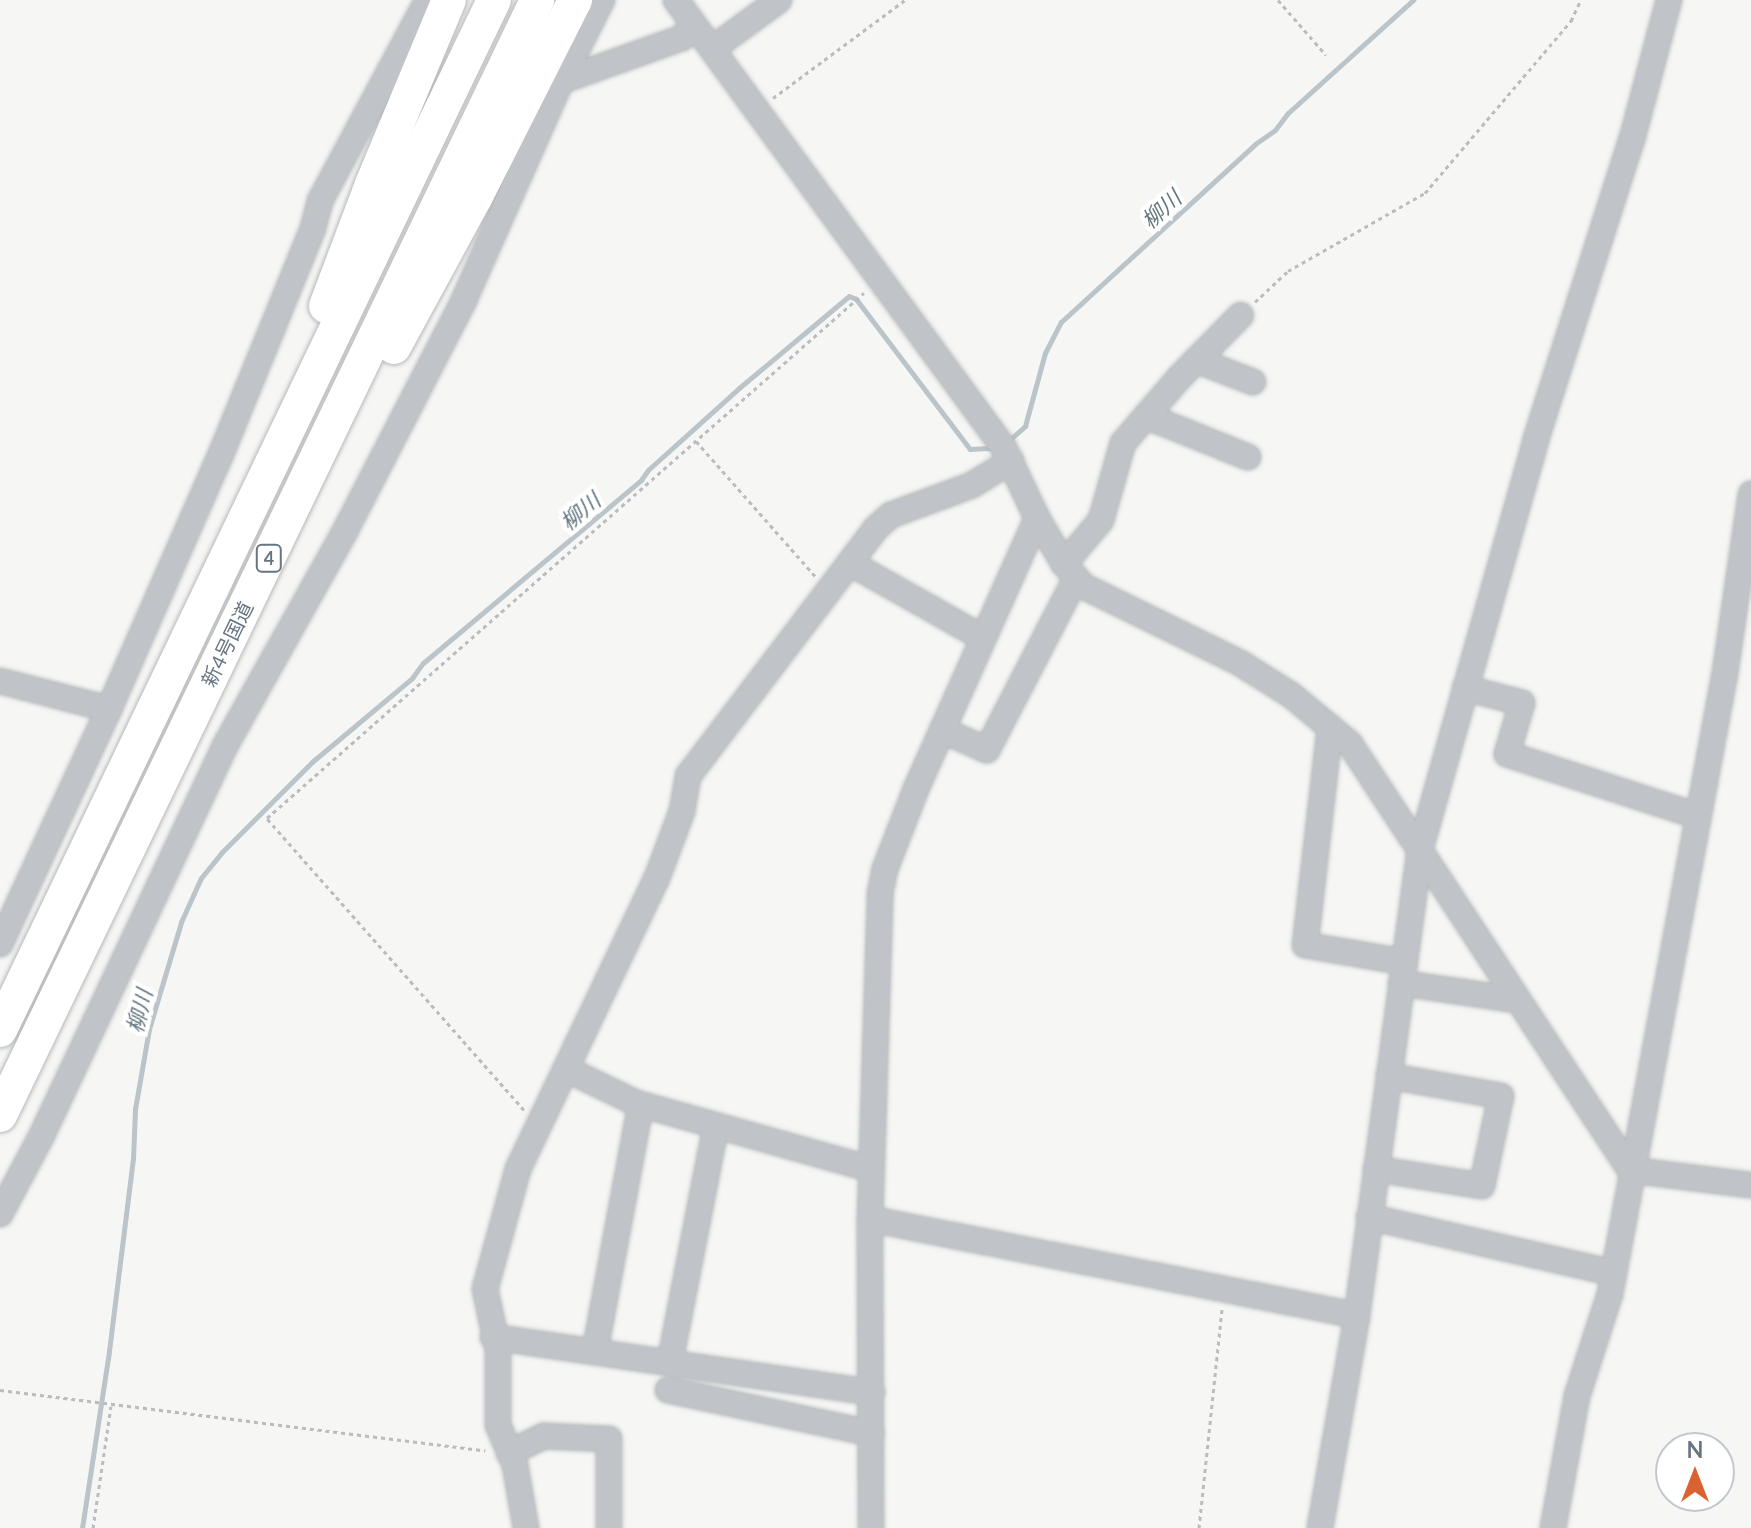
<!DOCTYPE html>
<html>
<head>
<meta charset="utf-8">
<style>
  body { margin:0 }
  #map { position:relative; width:1751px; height:1528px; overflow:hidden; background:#f6f7f4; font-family:Lato,"Noto Sans JP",sans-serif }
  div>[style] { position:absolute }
  .stream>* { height:5px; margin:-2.5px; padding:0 2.5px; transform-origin:2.5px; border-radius:2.5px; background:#bac4c9 }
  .path>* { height:3px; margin-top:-1.5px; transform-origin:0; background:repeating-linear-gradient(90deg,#babcbf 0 4px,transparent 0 8px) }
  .roads { filter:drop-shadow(0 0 2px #b5b8bb) drop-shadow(0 0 2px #b5b8bb) }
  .minor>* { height:24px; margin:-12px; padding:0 12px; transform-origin:12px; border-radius:12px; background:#c0c3c7 }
  .highway>* { height:34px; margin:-17px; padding:0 17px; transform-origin:17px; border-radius:17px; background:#fff }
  span { translate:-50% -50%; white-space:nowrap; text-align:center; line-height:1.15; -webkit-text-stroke:8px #fff; paint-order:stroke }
  .shield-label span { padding:2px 6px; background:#fff; border:2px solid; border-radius:6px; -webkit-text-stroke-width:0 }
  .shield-label { font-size:18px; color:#677583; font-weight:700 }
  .street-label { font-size:20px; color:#677583 }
  .water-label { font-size:22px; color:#63767f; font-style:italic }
  .north { position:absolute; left:1655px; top:1432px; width:80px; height:80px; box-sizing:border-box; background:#fff; border:2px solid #c2c8cd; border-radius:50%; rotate:0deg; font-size:22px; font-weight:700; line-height:32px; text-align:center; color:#677583 }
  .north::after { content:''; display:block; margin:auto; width:28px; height:36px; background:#da6130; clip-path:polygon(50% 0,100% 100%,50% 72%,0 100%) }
</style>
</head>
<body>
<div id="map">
  <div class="stream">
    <i style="left:1008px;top:441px;width:23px;rotate:-41deg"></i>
    <i style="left:1025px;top:426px;width:76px;rotate:-74.7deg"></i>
    <i style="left:1045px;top:353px;width:35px;rotate:-63deg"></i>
    <i style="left:1061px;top:322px;width:263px;rotate:-42.5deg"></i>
    <i style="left:1255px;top:144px;width:24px;rotate:-35deg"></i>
    <i style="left:1275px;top:130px;width:21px;rotate:-53deg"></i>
    <i style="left:1288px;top:113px;width:169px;rotate:-42.1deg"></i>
    <i style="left:82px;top:1528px;width:171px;rotate:-81.3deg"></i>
    <i style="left:108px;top:1359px;width:202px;rotate:-82.9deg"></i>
    <i style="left:133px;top:1159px;width:50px;rotate:-87.7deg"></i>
    <i style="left:135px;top:1109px;width:81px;rotate:-80.1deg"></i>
    <i style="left:149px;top:1029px;width:112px;rotate:-73.3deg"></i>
    <i style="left:181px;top:922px;width:48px;rotate:-65.6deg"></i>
    <i style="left:201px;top:878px;width:33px;rotate:-51deg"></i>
    <i style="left:222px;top:852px;width:127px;rotate:-45deg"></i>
    <i style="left:312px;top:762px;width:131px;rotate:-40deg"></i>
    <i style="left:412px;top:678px;width:19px;rotate:-54deg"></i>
    <i style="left:423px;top:663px;width:285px;rotate:-40deg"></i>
    <i style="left:641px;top:480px;width:12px;rotate:-55deg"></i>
    <i style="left:648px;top:470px;width:122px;rotate:-42deg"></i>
    <i style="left:739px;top:388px;width:143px;rotate:-39.9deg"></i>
    <i style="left:849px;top:296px;width:8px;rotate:23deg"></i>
    <i style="left:856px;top:299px;width:188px;rotate:52.8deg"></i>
    <i style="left:970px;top:449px;width:22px;rotate:-3deg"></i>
  </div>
  <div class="path">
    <i style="left:1278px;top:0;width:73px;rotate:48.9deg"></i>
    <i style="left:773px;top:98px;width:164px;rotate:-36.6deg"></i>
    <i style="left:1255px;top:302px;width:45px;rotate:-43.2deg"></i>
    <i style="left:1288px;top:271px;width:158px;rotate:-29.7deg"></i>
    <i style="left:1425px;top:193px;width:226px;rotate:-49.7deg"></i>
    <i style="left:1571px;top:21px;width:23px;rotate:-65deg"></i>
    <i style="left:696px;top:441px;width:180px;rotate:48.6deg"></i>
    <i style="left:524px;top:1110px;width:389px;rotate:-131.4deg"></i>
    <i style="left:267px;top:818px;width:795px;rotate:-41.33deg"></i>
    <i style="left:0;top:1390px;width:489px;rotate:7.1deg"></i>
    <i style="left:93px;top:1528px;width:123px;rotate:-81.6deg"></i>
    <i style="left:1199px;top:1528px;width:220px;rotate:-84deg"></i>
  </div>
  <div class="roads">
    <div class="minor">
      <i style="left:676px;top:0;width:555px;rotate:53.79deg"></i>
      <i style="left:1004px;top:448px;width:77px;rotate:64.8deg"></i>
      <i style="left:1037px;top:518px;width:53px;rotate:59.6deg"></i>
      <i style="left:1064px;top:564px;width:29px;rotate:49deg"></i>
      <i style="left:1083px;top:586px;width:175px;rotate:26.1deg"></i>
      <i style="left:1240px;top:663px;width:60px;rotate:32.1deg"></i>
      <i style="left:1291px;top:695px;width:77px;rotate:39.7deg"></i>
      <i style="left:1350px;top:744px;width:510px;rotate:56.68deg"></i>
      <i style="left:1630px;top:1170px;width:122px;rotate:7.1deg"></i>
      <i style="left:712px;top:49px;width:83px;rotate:-36.2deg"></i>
      <i style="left:561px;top:81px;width:128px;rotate:-19.6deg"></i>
      <i style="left:682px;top:38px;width:17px;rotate:-50deg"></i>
      <i style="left:1196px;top:360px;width:61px;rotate:21.1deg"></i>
      <i style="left:1146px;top:416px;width:110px;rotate:21.9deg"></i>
      <i style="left:850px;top:563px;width:153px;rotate:29.4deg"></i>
      <i style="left:1064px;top:564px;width:57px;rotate:-49.9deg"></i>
      <i style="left:1101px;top:520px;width:80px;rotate:-74.1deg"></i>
      <i style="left:1123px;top:443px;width:86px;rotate:-49.3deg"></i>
      <i style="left:1179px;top:378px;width:88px;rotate:-45.5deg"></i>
      <i style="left:0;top:681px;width:113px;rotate:14.4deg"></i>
      <i style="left:1465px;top:688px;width:59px;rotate:14.7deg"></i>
      <i style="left:1522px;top:703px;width:53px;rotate:106.4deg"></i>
      <i style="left:1507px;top:754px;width:201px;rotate:18deg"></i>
      <i style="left:1330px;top:727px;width:219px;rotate:96.5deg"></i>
      <i style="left:1305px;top:945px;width:100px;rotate:9.7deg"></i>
      <i style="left:942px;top:730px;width:49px;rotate:24deg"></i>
      <i style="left:987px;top:750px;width:194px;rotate:-62.6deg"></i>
      <i style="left:0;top:944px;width:259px;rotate:-65.1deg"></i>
      <i style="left:109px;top:709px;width:279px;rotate:-66.3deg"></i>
      <i style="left:221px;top:454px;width:244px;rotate:-67.8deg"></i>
      <i style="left:313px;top:228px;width:28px;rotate:-75deg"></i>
      <i style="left:320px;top:201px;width:228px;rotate:-61.8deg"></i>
      <i style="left:1401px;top:983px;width:118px;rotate:8.3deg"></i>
      <i style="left:566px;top:1069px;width:78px;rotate:25.9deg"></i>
      <i style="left:636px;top:1103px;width:244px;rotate:15.7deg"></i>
      <i style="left:1376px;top:1169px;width:107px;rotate:9.1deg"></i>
      <i style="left:1482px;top:1186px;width:92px;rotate:-78.1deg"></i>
      <i style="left:1501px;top:1096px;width:114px;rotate:-169.9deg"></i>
      <i style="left:0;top:1214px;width:87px;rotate:-62deg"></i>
      <i style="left:41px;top:1137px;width:432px;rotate:-64.8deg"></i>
      <i style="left:225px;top:746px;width:246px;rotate:-60.8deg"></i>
      <i style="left:345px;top:531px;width:260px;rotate:-62.7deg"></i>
      <i style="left:464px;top:300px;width:240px;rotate:-66.1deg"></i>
      <i style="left:561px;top:81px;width:91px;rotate:-63.2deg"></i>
      <i style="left:1369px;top:1217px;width:250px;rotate:12.9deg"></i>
      <i style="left:870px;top:1219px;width:496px;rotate:11.2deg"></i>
      <i style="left:493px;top:1337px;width:383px;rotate:8.3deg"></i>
      <i style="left:595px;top:1351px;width:251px;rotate:-79.5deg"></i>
      <i style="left:670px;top:1362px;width:240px;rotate:-79deg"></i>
      <i style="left:668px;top:1390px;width:208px;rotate:12deg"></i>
      <i style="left:509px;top:1453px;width:39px;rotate:-26deg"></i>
      <i style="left:544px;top:1436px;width:65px;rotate:2.6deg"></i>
      <i style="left:609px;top:1439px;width:89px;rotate:90deg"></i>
      <i style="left:526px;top:1528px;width:64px;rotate:-99.9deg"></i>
      <i style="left:515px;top:1465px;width:43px;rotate:-113deg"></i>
      <i style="left:498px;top:1425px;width:75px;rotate:-90deg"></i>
      <i style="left:498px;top:1350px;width:62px;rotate:-102deg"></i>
      <i style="left:485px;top:1289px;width:124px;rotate:-74.6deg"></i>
      <i style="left:518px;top:1169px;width:322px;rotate:-64.5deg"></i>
      <i style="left:657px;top:878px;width:72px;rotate:-69.5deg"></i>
      <i style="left:682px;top:811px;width:36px;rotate:-80deg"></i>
      <i style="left:688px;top:776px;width:311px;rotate:-52.8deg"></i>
      <i style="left:876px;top:528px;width:20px;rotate:-41deg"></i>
      <i style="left:891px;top:515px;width:86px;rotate:-20.3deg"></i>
      <i style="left:972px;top:485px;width:46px;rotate:-31.6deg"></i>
      <i style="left:871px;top:1528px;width:309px;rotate:-90.2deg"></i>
      <i style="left:870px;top:1219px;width:325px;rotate:-88.2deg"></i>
      <i style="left:880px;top:894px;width:25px;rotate:-79deg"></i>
      <i style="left:885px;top:869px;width:86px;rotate:-68.8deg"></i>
      <i style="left:916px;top:789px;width:297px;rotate:-65.9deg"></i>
      <i style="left:1320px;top:1528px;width:216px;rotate:-80.1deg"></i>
      <i style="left:1357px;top:1315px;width:469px;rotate:-82.3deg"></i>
      <i style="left:1420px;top:850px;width:427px;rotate:-74.2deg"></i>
      <i style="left:1536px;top:439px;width:315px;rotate:-72.3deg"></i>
      <i style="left:1632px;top:139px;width:144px;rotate:-75.1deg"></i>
      <i style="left:1553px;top:1528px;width:134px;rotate:-79.7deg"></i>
      <i style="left:1577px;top:1396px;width:107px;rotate:-72.1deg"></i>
      <i style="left:1610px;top:1294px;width:632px;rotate:-79.51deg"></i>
      <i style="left:1725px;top:673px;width:181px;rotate:-81.7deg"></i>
    </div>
    <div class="highway">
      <i style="left:326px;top:306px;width:130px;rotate:-69.3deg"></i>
      <i style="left:372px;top:184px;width:199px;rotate:-67.3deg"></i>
      <i style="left:394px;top:347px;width:170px;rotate:-61.5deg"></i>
      <i style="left:475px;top:198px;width:222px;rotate:-63.2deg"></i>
      <i style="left:0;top:1030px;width:1142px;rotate:-64.38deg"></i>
      <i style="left:0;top:1115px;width:1238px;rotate:-64.28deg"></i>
    </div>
  </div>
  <div class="shield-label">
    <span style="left:269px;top:558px">4</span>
  </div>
  <div class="street-label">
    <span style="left:227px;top:644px;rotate:-64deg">新4号国道</span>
  </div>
  <div class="water-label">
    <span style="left:1161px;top:209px;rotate:-42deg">柳川</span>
    <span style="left:580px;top:511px;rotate:-40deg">柳川</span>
    <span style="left:139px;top:1011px;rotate:-76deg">柳川</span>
  </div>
  <div class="north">N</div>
</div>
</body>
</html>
